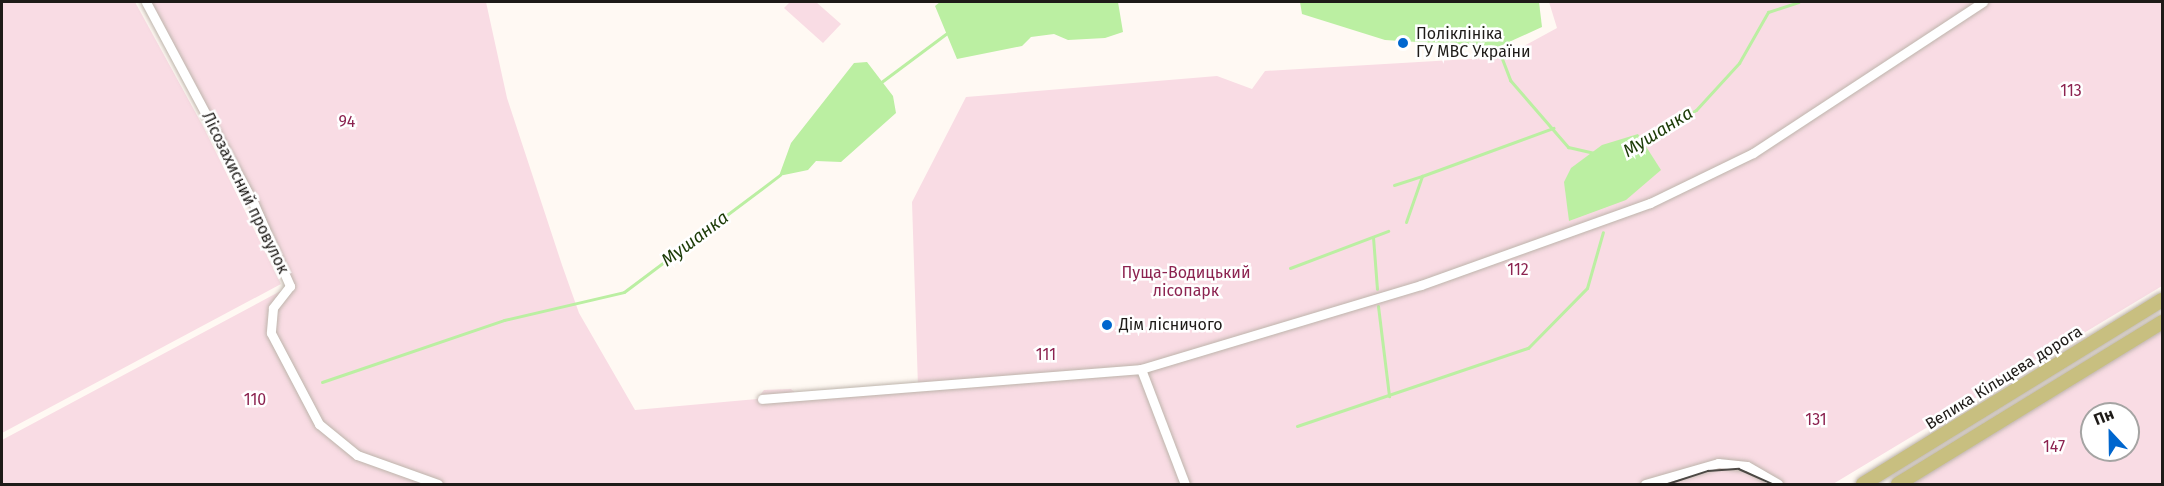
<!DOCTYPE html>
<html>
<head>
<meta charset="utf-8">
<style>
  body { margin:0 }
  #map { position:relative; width:2164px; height:486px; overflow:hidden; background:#fff9f3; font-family:"Fira Sans",sans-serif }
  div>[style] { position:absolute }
  .green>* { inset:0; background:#f9dce4 }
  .water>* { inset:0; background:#bbefa2 }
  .stream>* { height:3px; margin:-1.5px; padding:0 1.5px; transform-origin:1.5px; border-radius:1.5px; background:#bbefa2 }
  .roads { filter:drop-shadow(0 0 2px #bdb4ab) drop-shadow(0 0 2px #bdb4ab) }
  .minor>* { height:9px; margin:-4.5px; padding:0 4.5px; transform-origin:4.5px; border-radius:4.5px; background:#fff }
  .primary>* { height:14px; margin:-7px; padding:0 7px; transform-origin:7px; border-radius:7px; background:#c8bf80 }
  .tram>* { height:1.5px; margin:-0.75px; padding:0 0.75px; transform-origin:0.75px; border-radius:0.75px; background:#4d4945 }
  .dots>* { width:16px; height:16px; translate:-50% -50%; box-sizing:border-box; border:3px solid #fff; border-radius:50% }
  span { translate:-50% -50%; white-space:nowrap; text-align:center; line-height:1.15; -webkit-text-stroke:5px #fff; paint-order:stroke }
  .poi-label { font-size:16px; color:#1e1b18 }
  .left { translate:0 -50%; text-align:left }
  .park-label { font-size:16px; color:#8c2350 }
  .street-label { font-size:16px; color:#1e1b18 }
  .water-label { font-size:18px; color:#1b3b06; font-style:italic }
  .frame { position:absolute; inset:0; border:3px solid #1e1b18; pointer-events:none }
  .north { position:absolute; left:2080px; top:402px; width:60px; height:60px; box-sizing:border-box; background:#fff; border:2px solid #a5a4a3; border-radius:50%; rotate:338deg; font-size:16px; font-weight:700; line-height:24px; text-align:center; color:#1e1b18 }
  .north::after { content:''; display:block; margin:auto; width:21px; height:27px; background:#0066ce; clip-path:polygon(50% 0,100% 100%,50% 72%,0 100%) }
</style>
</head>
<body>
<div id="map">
  <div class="green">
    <i style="clip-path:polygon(2px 2px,135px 2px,204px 128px,281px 284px,2px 433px)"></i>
    <i style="clip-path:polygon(146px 2px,486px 2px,507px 98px,562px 265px,579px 313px,635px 410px,757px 399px,764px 390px,791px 389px,799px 396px,918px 387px,912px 202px,966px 97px,1217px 76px,1252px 89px,1265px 71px,1504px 57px,1557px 28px,1549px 2px,2162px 2px,2162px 286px,1833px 484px,2px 484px,2px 440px,290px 286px,254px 204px)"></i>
    <i style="clip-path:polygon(790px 2px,816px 2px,841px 24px,823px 43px,784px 8px)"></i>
    <i style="clip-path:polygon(evenodd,2162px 322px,2162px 484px,1898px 484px,2162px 322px,2092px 414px,2128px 414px,2128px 450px,2092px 450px,2092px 414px)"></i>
  </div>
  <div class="water">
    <i style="clip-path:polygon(940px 2px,1118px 2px,1123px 32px,1105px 38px,1068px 40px,1054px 34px,1031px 37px,1022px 46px,957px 59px,935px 6px)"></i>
    <i style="clip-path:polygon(1300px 2px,1539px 2px,1542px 27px,1498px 47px,1385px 40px,1302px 14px)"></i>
    <i style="clip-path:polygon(867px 62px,893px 96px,896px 113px,841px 162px,816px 161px,808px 170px,779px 176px,791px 143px,854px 63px)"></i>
    <i style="clip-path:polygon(1638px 134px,1661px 170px,1626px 200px,1569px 221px,1564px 182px,1571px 168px,1602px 145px)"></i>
  </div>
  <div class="stream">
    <i style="left:1496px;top:43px;width:40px;rotate:69deg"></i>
    <i style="left:1510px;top:80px;width:89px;rotate:49.1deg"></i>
    <i style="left:1568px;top:147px;width:27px;rotate:13deg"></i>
    <i style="left:880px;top:83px;width:84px;rotate:-36.7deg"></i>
    <i style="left:1641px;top:143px;width:64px;rotate:-31deg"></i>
    <i style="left:1696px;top:110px;width:64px;rotate:-47.5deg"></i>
    <i style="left:1739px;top:63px;width:59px;rotate:-60.4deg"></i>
    <i style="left:1768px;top:12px;width:32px;rotate:-18deg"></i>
    <i style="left:1394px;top:185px;width:28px;rotate:-18deg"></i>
    <i style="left:1406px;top:222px;width:49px;rotate:-70.8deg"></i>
    <i style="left:1422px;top:176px;width:140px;rotate:-20.1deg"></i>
    <i style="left:1373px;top:237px;width:52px;rotate:85.6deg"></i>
    <i style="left:1290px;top:268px;width:105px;rotate:-20.7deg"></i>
    <i style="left:1378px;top:306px;width:91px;rotate:83deg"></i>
    <i style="left:322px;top:382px;width:192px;rotate:-18.8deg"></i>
    <i style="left:504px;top:320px;width:123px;rotate:-13.1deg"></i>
    <i style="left:624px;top:292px;width:195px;rotate:-36.9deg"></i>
    <i style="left:1297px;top:426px;width:244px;rotate:-18.7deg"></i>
    <i style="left:1528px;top:348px;width:84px;rotate:-45.5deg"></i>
    <i style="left:1587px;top:288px;width:58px;rotate:-74.1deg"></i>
  </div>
  <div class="roads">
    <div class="minor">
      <i style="left:146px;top:2px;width:229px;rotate:61.9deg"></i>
      <i style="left:254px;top:204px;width:90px;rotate:66.3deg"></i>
      <i style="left:290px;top:286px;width:28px;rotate:128deg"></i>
      <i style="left:273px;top:308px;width:25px;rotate:95deg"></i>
      <i style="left:271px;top:333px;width:103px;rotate:62.2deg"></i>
      <i style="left:319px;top:424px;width:49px;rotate:39.2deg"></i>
      <i style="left:357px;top:455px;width:86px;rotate:19.7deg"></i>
      <i style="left:1141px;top:369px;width:123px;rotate:69.1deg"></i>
      <i style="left:762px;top:399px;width:380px;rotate:-4.5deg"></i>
      <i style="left:1141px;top:369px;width:292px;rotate:-16.7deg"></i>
      <i style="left:1421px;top:285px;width:243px;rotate:-19.7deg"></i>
      <i style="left:1650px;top:203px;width:114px;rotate:-25.9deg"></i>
      <i style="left:1753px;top:153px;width:275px;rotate:-33.3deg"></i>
      <i style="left:1645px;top:484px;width:76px;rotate:-16deg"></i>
      <i style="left:1718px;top:463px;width:29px;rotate:6deg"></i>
      <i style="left:1747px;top:466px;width:36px;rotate:30deg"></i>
    </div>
    <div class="primary">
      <i style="left:1863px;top:484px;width:351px;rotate:-31.6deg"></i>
      <i style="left:1898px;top:484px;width:310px;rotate:-31.5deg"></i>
    </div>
  </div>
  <div class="tram">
    <i style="left:1668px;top:484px;width:42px;rotate:-18deg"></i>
    <i style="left:1708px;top:471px;width:31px;rotate:-4deg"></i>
    <i style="left:1739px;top:469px;width:36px;rotate:24deg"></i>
  </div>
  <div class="dots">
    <i style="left:1403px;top:43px;background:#0066ce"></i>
    <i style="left:1107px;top:325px;background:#0066ce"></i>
  </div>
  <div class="poi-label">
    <span class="left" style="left:1416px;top:43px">Поліклініка<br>ГУ МВС України</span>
    <span class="left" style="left:1119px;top:325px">Дім лісничого</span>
  </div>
  <div class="park-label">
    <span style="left:2071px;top:91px">113</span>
    <span style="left:347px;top:122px">94</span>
    <span style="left:1518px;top:270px">112</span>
    <span style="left:1186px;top:282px">Пуща-Водицький<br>лісопарк</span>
    <span style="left:1046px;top:355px">111</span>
    <span style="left:255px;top:400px">110</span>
    <span style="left:1816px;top:420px">131</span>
    <span style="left:2054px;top:447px">147</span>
  </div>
  <div class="street-label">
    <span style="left:245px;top:193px;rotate:64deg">Лісозахисний провулок</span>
    <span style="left:2004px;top:378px;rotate:-32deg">Велика Кільцева дорога</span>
  </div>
  <div class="water-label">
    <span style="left:1658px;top:132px;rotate:-32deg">Мушанка</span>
    <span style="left:695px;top:239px;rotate:-37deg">Мушанка</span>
  </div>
  <div class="frame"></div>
  <div class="north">Пн</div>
</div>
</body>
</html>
